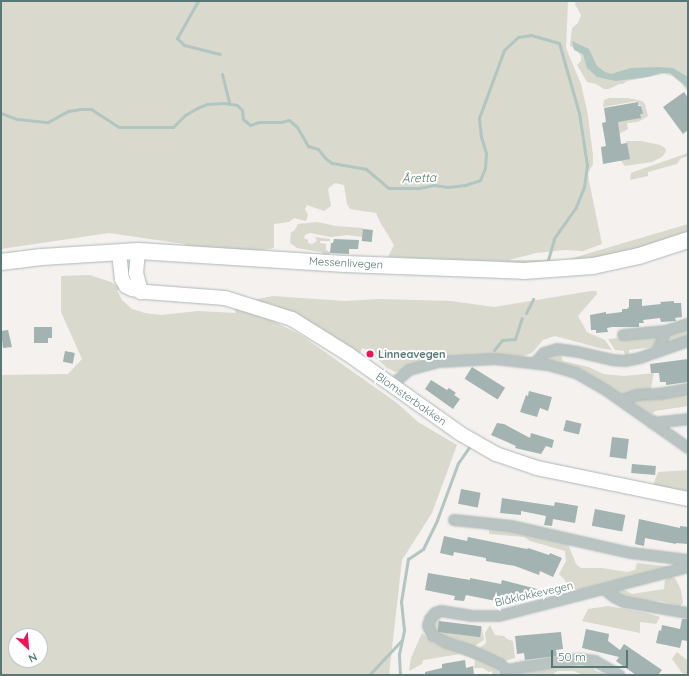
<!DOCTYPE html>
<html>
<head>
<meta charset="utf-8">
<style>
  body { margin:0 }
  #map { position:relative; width:689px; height:676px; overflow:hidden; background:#f4f1ef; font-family:Quicksand,sans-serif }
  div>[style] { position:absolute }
  .green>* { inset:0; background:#d9d9ce }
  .water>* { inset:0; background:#b1c6c0 }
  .stream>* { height:3px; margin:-1.5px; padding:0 1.5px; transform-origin:1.5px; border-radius:1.5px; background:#b1c6c0 }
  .building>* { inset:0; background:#a2b3b1; transform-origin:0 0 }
  .roads { filter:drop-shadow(0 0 1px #acb8b7) drop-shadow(0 0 1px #acb8b7) }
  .street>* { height:10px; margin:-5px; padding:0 5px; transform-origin:5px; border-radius:5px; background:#b9c3c2 }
  .secondary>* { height:14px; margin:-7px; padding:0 7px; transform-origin:7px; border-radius:7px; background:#fff }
  .primary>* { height:16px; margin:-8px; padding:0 8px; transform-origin:8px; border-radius:8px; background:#fff }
  .dots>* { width:11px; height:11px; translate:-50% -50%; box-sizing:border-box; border:2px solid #fff; border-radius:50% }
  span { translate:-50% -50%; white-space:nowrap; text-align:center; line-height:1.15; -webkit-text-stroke:4px #fff; paint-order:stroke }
  .street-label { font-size:11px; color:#587875 }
  .poi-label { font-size:11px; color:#587875; font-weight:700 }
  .left { translate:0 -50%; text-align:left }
  .water-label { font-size:12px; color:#577a70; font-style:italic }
  .frame { position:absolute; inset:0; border:2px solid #587875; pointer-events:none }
  .north { position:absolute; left:8px; top:628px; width:40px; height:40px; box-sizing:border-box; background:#fff; border:1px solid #bcc9c8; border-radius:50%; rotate:154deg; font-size:11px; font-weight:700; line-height:16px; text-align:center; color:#587875 }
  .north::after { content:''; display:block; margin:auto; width:14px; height:18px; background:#f21157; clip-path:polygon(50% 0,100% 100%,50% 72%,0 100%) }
  .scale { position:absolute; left:551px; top:650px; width:77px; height:18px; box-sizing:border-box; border:2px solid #587875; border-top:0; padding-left:5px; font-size:12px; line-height:14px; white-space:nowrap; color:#587875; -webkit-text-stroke:3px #fff; paint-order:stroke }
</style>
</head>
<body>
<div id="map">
  <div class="green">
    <i style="clip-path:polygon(1px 1px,568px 1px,566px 48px,581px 84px,587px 110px,593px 155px,593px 164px,588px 173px,589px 181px,602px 244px,583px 251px,565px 250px,536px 253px,509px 260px,566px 260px,688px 224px,688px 235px,624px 254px,552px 265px,393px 259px,388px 257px,394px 245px,380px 222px,376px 213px,350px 209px,347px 204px,344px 185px,335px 183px,328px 189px,331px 206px,324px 211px,307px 205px,305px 209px,308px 215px,306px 221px,294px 218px,289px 222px,274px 224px,274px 248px,250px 252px,188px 247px,184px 244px,109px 233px,1px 249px)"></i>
    <i style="clip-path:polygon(576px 1px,688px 1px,688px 92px,680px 82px,672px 76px,664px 74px,627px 81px,623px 84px,619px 84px,609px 89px,604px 89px,596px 84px,587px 82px,577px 65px,581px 61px,581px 56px,576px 49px,570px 46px,572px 28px,578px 23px,581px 15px,575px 4px)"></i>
    <i style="clip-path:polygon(609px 98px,628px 98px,642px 101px,645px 104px,648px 116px,638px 122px,627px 123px,628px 129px,619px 134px,617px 122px,642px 113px,641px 105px,637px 105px,637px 101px,603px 107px,604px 100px)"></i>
    <i style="clip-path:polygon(626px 141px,641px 141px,660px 145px,665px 148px,666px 151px,662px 157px,652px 162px,625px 166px,620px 160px,629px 158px)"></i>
    <i style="clip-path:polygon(688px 153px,688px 156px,681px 158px,677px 164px,648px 172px,648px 176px,630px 180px,631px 173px,636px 171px)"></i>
    <i style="clip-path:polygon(317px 222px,336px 226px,363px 228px,363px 237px,347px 235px,331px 237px,310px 233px,305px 235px,304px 238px,308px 240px,308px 243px,312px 244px,317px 241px,315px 237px,330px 239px,330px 241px,320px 241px,320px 243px,326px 244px,326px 250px,330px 252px,330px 255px,326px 257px,321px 252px,297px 248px,290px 243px,291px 232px,294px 231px,298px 224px)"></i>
    <i style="clip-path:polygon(evenodd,90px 275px,111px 282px,121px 289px,117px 290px,122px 300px,132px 309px,145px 313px,161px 315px,198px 311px,236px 313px,234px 307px,265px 317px,301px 335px,397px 403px,418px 422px,457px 445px,432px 513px,402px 560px,389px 675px,1px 675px,1px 375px,68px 374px,82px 359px,61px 312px,61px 276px,90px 275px,16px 636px,40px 636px,40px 660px,16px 660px,16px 636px)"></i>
    <i style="clip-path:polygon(591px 291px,596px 291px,597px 294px,578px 316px,587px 332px,605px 340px,612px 350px,599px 348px,555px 336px,543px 340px,532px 353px,524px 356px,489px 355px,395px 372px,387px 368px,369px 351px,362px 348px,360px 354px,341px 345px,298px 315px,271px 304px,253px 300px,273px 296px,345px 301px,379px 299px,451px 301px,494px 307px)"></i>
    <i style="clip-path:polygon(688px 327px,688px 340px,669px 344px,666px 343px,669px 333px)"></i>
    <i style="clip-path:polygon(654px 335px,658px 340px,654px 347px,629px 350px,629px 357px,625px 356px,624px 351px,615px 350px,608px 339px)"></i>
    <i style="clip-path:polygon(560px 353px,563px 361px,589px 367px,603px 374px,624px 376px,654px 373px,651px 389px,621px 395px,550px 362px,547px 358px,551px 354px)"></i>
    <i style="clip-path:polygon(688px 392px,688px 406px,655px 411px,653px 414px,657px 415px,655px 418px,649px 417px,629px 403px,639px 397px)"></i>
    <i style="clip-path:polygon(688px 470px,688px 493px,653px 485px,658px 472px)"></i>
    <i style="clip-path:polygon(489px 525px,568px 544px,576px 564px,581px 568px,602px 568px,627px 572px,635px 570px,637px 563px,672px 567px,578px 590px,566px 585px,565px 580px,559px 574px,566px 561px,565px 551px,530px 541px,524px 537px,489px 534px)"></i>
    <i style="clip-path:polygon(671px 576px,675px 578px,681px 590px,683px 603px,680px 606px,661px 601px,631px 600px,617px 594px,617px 589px,621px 588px,632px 594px,664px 589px,665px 580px)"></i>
    <i style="clip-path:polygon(608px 606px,647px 613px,660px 617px,656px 624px,640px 622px,640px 633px,582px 621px,588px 609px)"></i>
    <i style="clip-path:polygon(441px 615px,439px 632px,481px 637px,482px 627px,484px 640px,473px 647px,436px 634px,432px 624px,435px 618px)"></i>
    <i style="clip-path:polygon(490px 625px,495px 635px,504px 636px,507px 639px,513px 641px,515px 658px,501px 662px,478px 649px,486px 643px,485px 633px)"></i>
    <i style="clip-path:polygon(422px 633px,433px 643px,440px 646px,476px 657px,492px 665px,498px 669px,498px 675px,493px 675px,492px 671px,489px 672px,483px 668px,474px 668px,475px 660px,460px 654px,423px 660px,422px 664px,409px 671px,411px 658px)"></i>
    <i style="clip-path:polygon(677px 652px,688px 661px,688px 675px,682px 673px,672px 659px)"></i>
    <i style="clip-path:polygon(590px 664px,596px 671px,608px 675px,583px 675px,574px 671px,558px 671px,551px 675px,518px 675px,520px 673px,535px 671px,583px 666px)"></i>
  </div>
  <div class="water">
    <i style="clip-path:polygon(572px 41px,589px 49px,597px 66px,605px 72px,611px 74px,631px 68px,658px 67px,673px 68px,688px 77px,688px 88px,670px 73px,660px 73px,648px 77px,616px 81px,597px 77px,587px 68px,583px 54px,574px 50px)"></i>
  </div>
  <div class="stream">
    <i style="left:198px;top:1px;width:43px;rotate:119.6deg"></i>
    <i style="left:177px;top:38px;width:10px;rotate:45deg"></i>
    <i style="left:184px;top:45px;width:37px;rotate:14deg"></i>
    <i style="left:222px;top:74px;width:30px;rotate:76deg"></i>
    <i style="left:1px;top:113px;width:17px;rotate:21deg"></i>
    <i style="left:17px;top:119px;width:31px;rotate:6deg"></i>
    <i style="left:48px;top:122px;width:23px;rotate:-29deg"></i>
    <i style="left:68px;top:111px;width:13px;rotate:-9deg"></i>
    <i style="left:81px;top:109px;width:10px"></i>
    <i style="left:91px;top:109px;width:33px;rotate:33deg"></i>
    <i style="left:119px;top:127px;width:54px"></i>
    <i style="left:173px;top:127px;width:17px;rotate:-45deg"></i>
    <i style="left:185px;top:115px;width:14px;rotate:-30deg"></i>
    <i style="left:197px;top:108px;width:11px;rotate:-22deg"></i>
    <i style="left:207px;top:104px;width:17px;rotate:-3deg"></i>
    <i style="left:224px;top:103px;width:13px;rotate:9deg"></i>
    <i style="left:237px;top:105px;width:7px;rotate:45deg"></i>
    <i style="left:242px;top:110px;width:9px;rotate:84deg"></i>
    <i style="left:243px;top:119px;width:9px;rotate:41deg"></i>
    <i style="left:250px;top:125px;width:9px;rotate:-18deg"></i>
    <i style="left:259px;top:122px;width:22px"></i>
    <i style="left:281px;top:122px;width:8px;rotate:-14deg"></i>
    <i style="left:289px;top:120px;width:11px;rotate:41deg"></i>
    <i style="left:297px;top:127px;width:22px;rotate:60deg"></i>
    <i style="left:308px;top:146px;width:10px;rotate:17deg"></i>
    <i style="left:318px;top:149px;width:11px;rotate:52deg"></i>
    <i style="left:325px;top:158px;width:9px;rotate:36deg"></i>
    <i style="left:332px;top:163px;width:35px;rotate:10deg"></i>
    <i style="left:366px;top:169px;width:30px;rotate:40deg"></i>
    <i style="left:389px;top:188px;width:30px"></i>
    <i style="left:419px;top:188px;width:15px;rotate:-11deg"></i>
    <i style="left:434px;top:185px;width:14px;rotate:8deg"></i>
    <i style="left:448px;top:187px;width:17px;rotate:-7deg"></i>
    <i style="left:465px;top:185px;width:16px;rotate:-18deg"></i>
    <i style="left:480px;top:180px;width:13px;rotate:-67deg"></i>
    <i style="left:485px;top:168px;width:15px;rotate:-86deg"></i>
    <i style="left:486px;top:153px;width:17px;rotate:-107deg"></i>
    <i style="left:481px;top:137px;width:19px;rotate:-96deg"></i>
    <i style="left:479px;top:118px;width:72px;rotate:-69.8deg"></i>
    <i style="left:504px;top:50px;width:19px;rotate:-43deg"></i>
    <i style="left:518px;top:37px;width:13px;rotate:-9deg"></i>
    <i style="left:531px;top:35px;width:29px;rotate:16deg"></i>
    <i style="left:559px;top:43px;width:73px;rotate:74.1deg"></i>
    <i style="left:579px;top:113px;width:53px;rotate:81.3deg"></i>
    <i style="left:587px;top:165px;width:22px;rotate:98deg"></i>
    <i style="left:584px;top:187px;width:22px;rotate:112deg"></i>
    <i style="left:576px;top:207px;width:39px;rotate:125deg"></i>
    <i style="left:554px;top:239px;width:22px;rotate:106deg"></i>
    <i style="left:526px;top:313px;width:16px;rotate:-63deg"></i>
    <i style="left:494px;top:350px;width:13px;rotate:-51deg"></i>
    <i style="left:502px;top:340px;width:13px;rotate:-4deg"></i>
    <i style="left:515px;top:339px;width:22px;rotate:-72deg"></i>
    <i style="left:369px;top:675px;width:48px;rotate:-46.7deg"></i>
    <i style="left:400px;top:675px;width:21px;rotate:-93deg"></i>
    <i style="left:399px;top:654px;width:25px;rotate:-78deg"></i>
    <i style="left:404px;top:630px;width:28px;rotate:-96deg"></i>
    <i style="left:401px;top:602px;width:44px;rotate:-80.8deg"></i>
    <i style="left:408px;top:559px;width:18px;rotate:-34deg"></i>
    <i style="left:423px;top:549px;width:32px;rotate:-64deg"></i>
    <i style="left:437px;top:520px;width:61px;rotate:-69.8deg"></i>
    <i style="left:458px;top:463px;width:21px;rotate:-55deg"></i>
  </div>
  <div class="building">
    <i style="clip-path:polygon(684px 92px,688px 98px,688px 130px,683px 134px,663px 107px)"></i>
    <i style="clip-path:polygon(638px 102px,638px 106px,641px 106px,643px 114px,640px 114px,641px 118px,618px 122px,621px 144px,627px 143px,630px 159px,603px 164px,601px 147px,606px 146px,602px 123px,606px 122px,604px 108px)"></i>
    <i style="left:363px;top:229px;width:10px;height:12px;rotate:6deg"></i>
    <i style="clip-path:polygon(334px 239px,359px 240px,358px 249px,349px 249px,349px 254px,330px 253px,331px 243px,333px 243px)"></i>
    <i style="clip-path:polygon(629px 299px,642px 299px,642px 306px,661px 304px,660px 302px,674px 301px,674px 303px,681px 303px,682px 317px,675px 318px,676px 321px,661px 322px,660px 318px,643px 320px,644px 323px,639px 323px,639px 327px,612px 327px,607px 328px,608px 332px,596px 333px,596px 330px,591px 330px,590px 315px,606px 312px,606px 314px,622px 312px,622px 309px,627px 309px,629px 307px)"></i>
    <i style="clip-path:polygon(34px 327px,52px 327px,52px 338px,48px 338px,48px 343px,34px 343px)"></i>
    <i style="clip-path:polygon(8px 330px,12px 347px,3px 348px,1px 331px)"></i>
    <i style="left:65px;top:351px;width:10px;height:11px;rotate:11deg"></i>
    <i style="clip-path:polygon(688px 359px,688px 382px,666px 385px,666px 382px,660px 382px,659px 373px,651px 373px,650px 364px)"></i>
    <i style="left:472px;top:367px;width:39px;height:14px;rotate:32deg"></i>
    <i style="clip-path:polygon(431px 380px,447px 390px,449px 388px,456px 393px,454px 395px,460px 399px,453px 409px,425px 389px)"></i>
    <i style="clip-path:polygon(529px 391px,552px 397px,548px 411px,540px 408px,537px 417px,520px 412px,526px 395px,528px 396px)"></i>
    <i style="left:566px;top:420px;width:16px;height:11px;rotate:14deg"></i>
    <i style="clip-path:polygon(497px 423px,504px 424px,530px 438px,531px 433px,554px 440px,552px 448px,546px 446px,541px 454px,515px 448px,516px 446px,491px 435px)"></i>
    <i style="left:612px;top:437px;width:17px;height:20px;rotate:7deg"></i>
    <i style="left:632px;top:464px;width:24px;height:9px;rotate:5deg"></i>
    <i style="left:461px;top:489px;width:20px;height:15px;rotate:11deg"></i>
    <i style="clip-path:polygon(502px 498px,554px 506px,555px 502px,578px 506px,575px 523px,553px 519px,552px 526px,544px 525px,546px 516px,521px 511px,521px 515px,500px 513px)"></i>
    <i style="left:595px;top:509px;width:31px;height:17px;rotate:11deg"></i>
    <i style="clip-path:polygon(639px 519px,680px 528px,680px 526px,688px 527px,688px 544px,676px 543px,676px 544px,645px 538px,644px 546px,635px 544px)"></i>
    <i style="clip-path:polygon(444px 536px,467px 541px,468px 537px,527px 549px,528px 548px,549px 555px,550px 553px,562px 558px,553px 577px,540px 571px,539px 575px,515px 566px,486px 561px,486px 558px,454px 552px,453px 556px,440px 553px)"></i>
    <i style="clip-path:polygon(428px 573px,470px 580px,470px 578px,501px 584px,502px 580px,537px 589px,535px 598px,516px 595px,515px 600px,497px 597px,496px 601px,466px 595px,464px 601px,454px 600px,455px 596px,425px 590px)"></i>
    <i style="clip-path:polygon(682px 619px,688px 619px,687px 641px,682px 640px,680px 648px,656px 643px,659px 630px,661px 631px,662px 625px,680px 629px)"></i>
    <i style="left:439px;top:621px;width:43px;height:11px;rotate:7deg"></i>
    <i style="clip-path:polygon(586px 629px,609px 634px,608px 641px,620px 650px,624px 644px,662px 670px,658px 675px,636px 675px,616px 661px,619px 657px,582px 648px)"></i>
    <i style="clip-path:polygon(561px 632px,563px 649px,556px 650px,557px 656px,525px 660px,524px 653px,517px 654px,515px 636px)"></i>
    <i style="clip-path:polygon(465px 660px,466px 668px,473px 666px,474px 675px,425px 675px,425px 672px,442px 668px,442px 664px)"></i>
  </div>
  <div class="roads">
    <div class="street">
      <i style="left:623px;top:335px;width:43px;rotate:-5.3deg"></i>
      <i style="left:666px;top:331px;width:23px;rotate:-18deg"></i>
      <i style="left:657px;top:352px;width:23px;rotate:-67deg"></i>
      <i style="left:535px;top:363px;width:13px;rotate:-48deg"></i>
      <i style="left:544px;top:353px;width:14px;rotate:-17deg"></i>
      <i style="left:557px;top:349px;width:21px;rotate:8deg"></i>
      <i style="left:578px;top:352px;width:35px;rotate:13deg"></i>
      <i style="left:612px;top:360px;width:13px;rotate:4deg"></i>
      <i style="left:625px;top:361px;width:15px;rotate:-11deg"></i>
      <i style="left:640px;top:358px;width:51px;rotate:-19.5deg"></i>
      <i style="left:392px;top:385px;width:23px;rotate:-41deg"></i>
      <i style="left:409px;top:370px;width:31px;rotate:-15deg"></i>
      <i style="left:439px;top:362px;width:56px;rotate:-3.1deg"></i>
      <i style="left:495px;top:359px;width:53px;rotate:6.5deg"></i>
      <i style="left:548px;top:365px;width:29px;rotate:16deg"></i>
      <i style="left:576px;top:373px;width:36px;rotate:30deg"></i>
      <i style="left:607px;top:391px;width:99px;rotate:35.1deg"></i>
      <i style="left:623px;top:400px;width:15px;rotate:-20deg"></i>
      <i style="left:637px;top:395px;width:22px;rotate:-3deg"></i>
      <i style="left:659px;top:394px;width:29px;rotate:-10deg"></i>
      <i style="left:652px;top:423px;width:36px;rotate:-6deg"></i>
      <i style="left:454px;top:520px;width:57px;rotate:6deg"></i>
      <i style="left:511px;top:526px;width:123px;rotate:12.7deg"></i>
      <i style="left:631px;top:553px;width:57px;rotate:7deg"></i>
      <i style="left:604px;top:589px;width:13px;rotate:39deg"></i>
      <i style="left:614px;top:597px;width:11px;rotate:27deg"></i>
      <i style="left:624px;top:602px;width:65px;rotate:9.8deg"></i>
      <i style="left:505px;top:674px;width:5px;rotate:-53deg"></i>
      <i style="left:508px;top:670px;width:15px;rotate:-11deg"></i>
      <i style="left:523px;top:667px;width:57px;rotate:-8.1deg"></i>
      <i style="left:579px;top:659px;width:16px;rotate:7deg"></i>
      <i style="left:595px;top:661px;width:28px;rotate:30deg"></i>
      <i style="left:512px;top:675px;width:16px;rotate:-137deg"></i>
      <i style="left:500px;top:664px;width:31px;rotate:-155deg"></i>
      <i style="left:472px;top:651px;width:26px;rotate:-162deg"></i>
      <i style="left:447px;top:643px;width:16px;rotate:-153deg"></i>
      <i style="left:433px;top:636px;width:11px;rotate:-117deg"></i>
      <i style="left:428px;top:626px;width:7px;rotate:-74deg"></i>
      <i style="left:430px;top:619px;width:8px;rotate:-50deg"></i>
      <i style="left:435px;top:613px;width:6px;rotate:-18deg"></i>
      <i style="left:441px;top:611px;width:30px;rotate:9deg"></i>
      <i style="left:471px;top:616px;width:28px"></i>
      <i style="left:499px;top:616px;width:195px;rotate:-14.5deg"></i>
    </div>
    <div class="secondary">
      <i style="left:138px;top:251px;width:22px;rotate:95deg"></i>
      <i style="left:136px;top:273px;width:20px;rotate:75deg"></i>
      <i style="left:119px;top:252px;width:27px;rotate:84deg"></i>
      <i style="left:122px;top:279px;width:8px;rotate:60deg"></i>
      <i style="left:126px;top:286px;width:7px;rotate:27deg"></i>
      <i style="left:132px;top:289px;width:14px;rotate:12deg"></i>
      <i style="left:146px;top:292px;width:79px;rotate:4.3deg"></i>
      <i style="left:225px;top:298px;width:70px;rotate:17.4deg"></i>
      <i style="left:292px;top:319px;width:66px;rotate:32deg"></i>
      <i style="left:348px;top:354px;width:138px;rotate:35.3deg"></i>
      <i style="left:461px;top:434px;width:40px;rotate:29.7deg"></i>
      <i style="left:496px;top:454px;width:43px;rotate:18.9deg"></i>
      <i style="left:537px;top:468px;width:154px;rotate:11.6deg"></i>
    </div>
    <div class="primary">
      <i style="left:1px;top:262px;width:41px;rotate:-7deg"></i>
      <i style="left:42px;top:257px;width:96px;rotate:-3.6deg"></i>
      <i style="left:138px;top:251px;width:207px;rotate:3.6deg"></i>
      <i style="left:345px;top:264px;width:179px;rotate:2.2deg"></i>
      <i style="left:524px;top:271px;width:69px;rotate:-4.1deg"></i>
      <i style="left:593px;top:266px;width:47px;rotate:-12.3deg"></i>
      <i style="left:639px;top:256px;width:52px;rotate:-18.1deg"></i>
    </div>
  </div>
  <div class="dots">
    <i style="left:370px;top:354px;background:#f21157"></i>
  </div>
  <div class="street-label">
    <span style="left:346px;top:263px;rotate:3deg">Messenlivegen</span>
    <span style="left:411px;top:399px;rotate:35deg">Blomsterbakken</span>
    <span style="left:534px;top:594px;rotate:-13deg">Blåklokkevegen</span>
  </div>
  <div class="poi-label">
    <span class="left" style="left:378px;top:354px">Linneavegen</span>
  </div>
  <div class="water-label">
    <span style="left:419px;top:178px;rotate:-2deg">Åretta</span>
  </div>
  <div class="frame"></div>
  <div class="north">N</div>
  <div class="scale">50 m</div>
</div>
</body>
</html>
